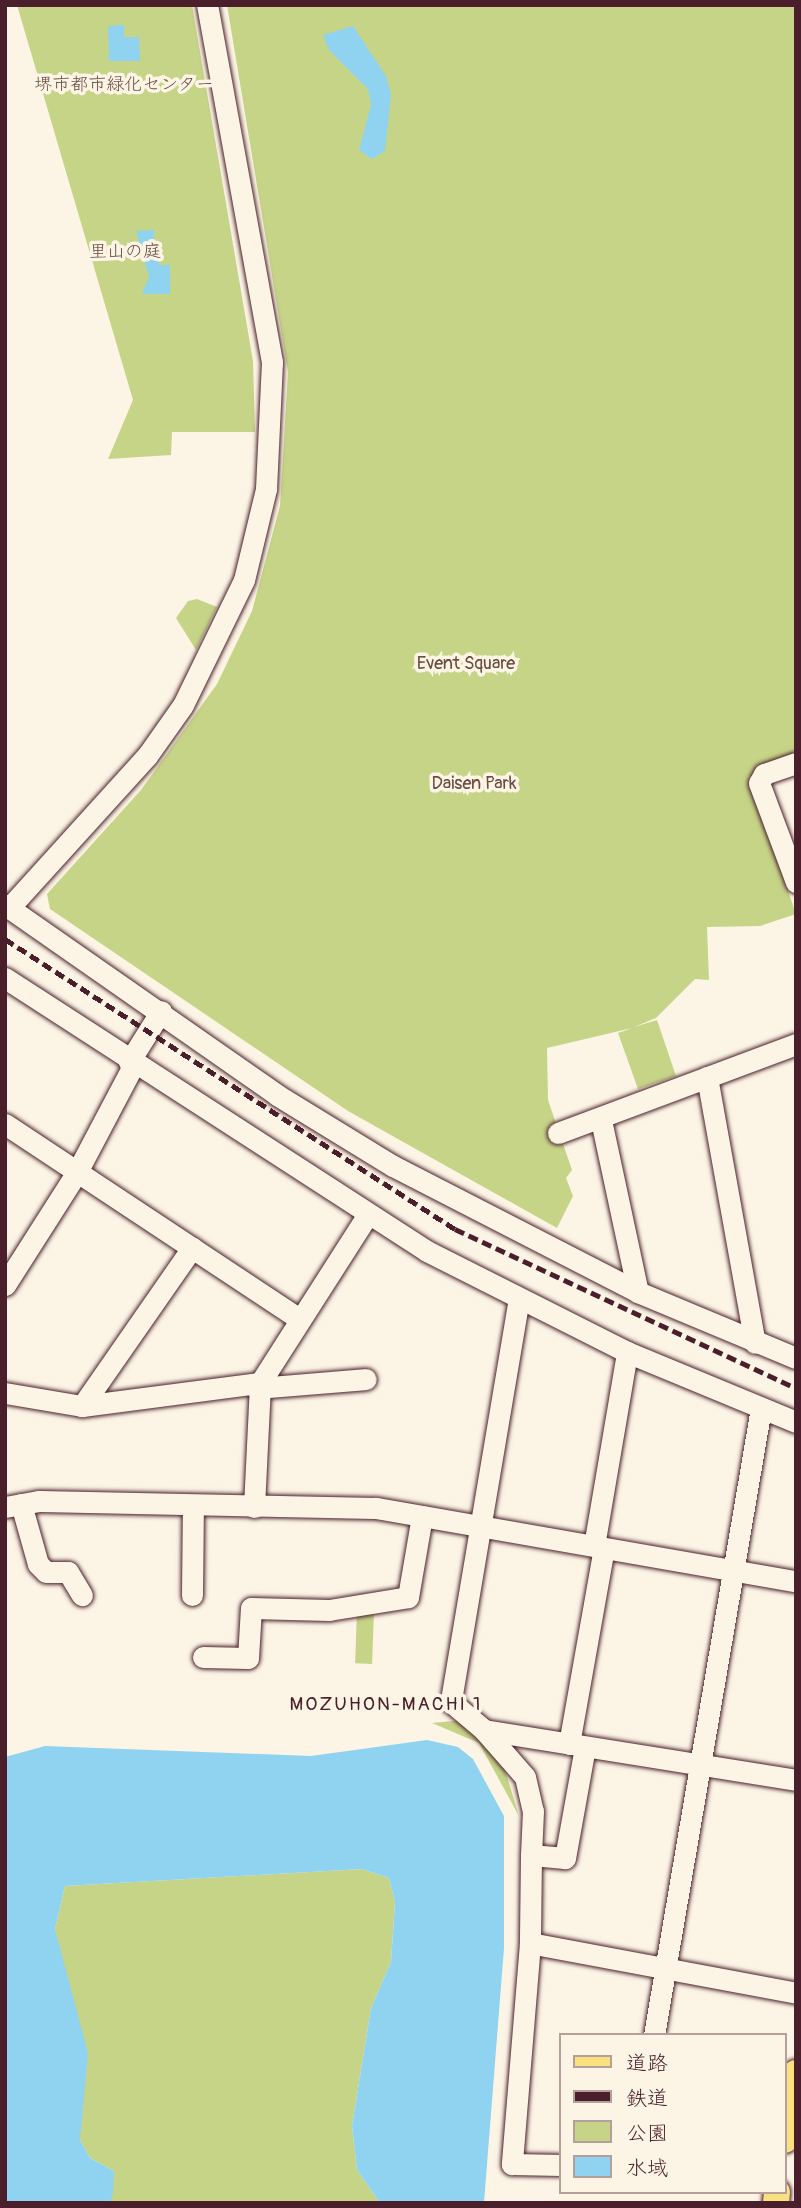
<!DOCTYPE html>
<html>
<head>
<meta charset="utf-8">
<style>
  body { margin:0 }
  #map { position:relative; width:801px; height:2208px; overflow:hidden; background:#fcf5e5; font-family:Pangolin,"Klee One",sans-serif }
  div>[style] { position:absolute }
  .green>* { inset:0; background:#c6d488; transform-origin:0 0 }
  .water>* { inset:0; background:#8fd3f0 }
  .roads { filter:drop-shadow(0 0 2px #4a1f2b) drop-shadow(0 0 2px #4a1f2b) }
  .minor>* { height:21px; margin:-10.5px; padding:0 10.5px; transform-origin:10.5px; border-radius:10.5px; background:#fcf5e5 }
  .major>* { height:26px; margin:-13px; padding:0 13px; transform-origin:13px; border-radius:13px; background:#fae180 }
  .rail>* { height:5px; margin-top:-2.5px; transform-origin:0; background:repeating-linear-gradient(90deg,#4a1f2b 0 10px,transparent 0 15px) }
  span { translate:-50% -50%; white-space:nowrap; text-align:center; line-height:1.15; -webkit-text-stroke:7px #fcf5e5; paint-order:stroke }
  .park-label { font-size:18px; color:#694c42 }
  .neighbourhood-label { font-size:19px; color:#4a1f2b; letter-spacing:2px }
  .frame { position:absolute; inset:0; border:7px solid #4a1f2b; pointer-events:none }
  .legend { position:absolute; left:559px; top:2033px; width:228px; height:161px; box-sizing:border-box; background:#fcf5e5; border:2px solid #b59f9b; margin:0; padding:9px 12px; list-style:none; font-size:21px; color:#4a1f2b }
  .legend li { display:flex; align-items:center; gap:14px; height:35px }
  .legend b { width:35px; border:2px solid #b59f9b }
</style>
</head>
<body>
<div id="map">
  <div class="green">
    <i style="clip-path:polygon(17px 5px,192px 5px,253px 361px,255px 432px,172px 432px,171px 455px,108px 459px,133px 400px)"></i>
    <i style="clip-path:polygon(227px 5px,796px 5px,796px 758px,749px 777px,796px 914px,760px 926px,707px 927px,709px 980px,695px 979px,656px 1018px,634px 1027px,657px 1020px,676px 1076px,638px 1089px,618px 1033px,632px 1028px,547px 1048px,548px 1100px,572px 1170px,566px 1178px,573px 1196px,557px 1228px,348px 1111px,50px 909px,47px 894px,141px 790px,217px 684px,252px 611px,280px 506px,288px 372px)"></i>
    <i style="clip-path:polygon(197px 599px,217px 607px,196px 650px,176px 618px,188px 601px)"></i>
    <i style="left:374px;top:1610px;width:54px;height:17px;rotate:92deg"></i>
    <i style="clip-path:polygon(465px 1720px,504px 1767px,519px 1816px,479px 1743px,432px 1723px)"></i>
    <i style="clip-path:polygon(362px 1869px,389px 1878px,395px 1902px,391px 1962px,371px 2008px,352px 2126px,357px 2170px,380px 2203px,111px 2203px,114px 2171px,90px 2158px,80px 2140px,55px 1929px,65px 1886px)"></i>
  </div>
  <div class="water">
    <i style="clip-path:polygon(124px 25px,124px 37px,139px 37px,140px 61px,109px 61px,108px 26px)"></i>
    <i style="clip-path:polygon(353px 26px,386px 76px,391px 94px,385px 151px,372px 159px,359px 150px,371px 105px,368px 89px,329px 50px,323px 35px)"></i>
    <i style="clip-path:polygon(154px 230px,154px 254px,160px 265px,170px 265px,170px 294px,142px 294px,149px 277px,136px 231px)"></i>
    <i style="clip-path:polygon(427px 1740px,458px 1747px,473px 1759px,504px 1816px,504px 1948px,484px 2203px,380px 2203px,357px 2170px,352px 2126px,371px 2008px,391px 1962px,395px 1902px,389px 1878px,362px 1869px,65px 1886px,55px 1929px,88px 2053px,80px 2140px,90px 2158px,114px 2171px,113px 2193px,111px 2203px,5px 2203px,5px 1757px,45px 1746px,311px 1756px)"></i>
  </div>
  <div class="roads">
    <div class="minor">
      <i style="left:796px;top:763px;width:34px;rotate:161deg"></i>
      <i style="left:764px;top:774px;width:10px;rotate:119deg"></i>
      <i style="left:759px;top:783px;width:106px;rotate:69.5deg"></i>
      <i style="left:5px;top:905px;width:332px;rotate:34.9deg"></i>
      <i style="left:277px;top:1095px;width:136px;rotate:31.5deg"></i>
      <i style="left:393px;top:1166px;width:276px;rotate:27.2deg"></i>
      <i style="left:638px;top:1292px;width:171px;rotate:22.7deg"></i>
      <i style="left:9px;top:908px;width:205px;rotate:-47.8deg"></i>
      <i style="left:147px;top:756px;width:62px;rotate:-54.8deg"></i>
      <i style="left:183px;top:705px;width:139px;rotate:-64deg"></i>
      <i style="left:244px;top:580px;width:94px;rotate:-76.4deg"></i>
      <i style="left:266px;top:489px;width:127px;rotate:-87.3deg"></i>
      <i style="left:272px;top:362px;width:363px;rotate:-100.3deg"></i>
      <i style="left:5px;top:978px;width:503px;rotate:32.9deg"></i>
      <i style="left:427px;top:1251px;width:224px;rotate:26.8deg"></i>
      <i style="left:627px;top:1352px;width:183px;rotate:22.5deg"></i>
      <i style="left:129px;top:1062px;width:60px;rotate:-57.9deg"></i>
      <i style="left:707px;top:1077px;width:270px;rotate:79.8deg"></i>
      <i style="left:601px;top:1120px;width:176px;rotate:77.9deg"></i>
      <i style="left:5px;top:1124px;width:354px;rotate:33.5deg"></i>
      <i style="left:558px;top:1133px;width:254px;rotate:-20.5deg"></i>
      <i style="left:5px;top:1285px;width:134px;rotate:-57.5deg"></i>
      <i style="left:77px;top:1172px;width:122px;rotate:-62.2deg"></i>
      <i style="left:519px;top:1298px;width:410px;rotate:99.6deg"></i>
      <i style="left:451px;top:1702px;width:43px;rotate:40.3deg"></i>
      <i style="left:484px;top:1730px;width:316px;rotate:9.1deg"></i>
      <i style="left:257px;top:1388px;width:109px;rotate:-4.7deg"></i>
      <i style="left:5px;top:1393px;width:78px;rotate:9.6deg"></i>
      <i style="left:82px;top:1406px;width:179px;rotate:-7.4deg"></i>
      <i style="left:260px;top:1383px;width:198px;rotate:-57.4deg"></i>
      <i style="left:82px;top:1406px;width:193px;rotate:-55.2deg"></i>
      <i style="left:21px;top:1504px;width:62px;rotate:74.2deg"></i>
      <i style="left:38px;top:1564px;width:11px;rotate:45deg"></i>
      <i style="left:46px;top:1572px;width:22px"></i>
      <i style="left:68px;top:1572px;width:27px;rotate:59deg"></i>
      <i style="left:5px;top:1507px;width:35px;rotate:-10deg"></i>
      <i style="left:39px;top:1501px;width:337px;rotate:1.2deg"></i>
      <i style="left:376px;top:1508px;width:426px;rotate:9.9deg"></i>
      <i style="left:254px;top:1507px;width:124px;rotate:-87.2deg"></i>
      <i style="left:594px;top:1546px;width:197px;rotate:-80.3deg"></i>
      <i style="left:192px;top:1595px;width:89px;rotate:-89.4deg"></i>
      <i style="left:203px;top:1657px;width:45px;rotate:1.3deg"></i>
      <i style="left:248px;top:1658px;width:50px;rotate:-86.6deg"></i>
      <i style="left:251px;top:1608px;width:78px;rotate:1.5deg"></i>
      <i style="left:329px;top:1610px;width:80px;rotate:-9.3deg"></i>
      <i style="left:408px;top:1597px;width:82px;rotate:-80.2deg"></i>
      <i style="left:484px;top:1730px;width:62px;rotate:48.9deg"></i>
      <i style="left:525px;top:1777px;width:35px;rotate:77deg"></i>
      <i style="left:533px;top:1811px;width:44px;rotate:92.6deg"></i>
      <i style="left:569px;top:1744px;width:199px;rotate:-79.9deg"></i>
      <i style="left:585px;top:1747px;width:113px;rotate:100.2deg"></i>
      <i style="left:565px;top:1858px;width:34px;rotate:-175deg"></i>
      <i style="left:531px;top:1855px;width:88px;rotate:90.7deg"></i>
      <i style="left:530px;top:1943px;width:271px;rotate:10.6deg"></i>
      <i style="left:530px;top:1943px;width:222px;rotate:94.7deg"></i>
      <i style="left:512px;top:2164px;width:49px;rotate:1.2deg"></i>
      <i style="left:654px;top:2035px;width:636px;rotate:-80.32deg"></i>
    </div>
    <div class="major">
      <i style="left:785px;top:2140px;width:68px;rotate:-80.7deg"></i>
      <i style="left:776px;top:2203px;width:11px;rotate:-85deg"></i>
    </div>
  </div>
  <div class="rail">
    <i style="left:5px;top:939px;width:535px;rotate:32.8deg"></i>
    <i style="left:455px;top:1229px;width:376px;rotate:25deg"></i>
  </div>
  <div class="park-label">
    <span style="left:124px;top:85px">堺市都市緑化センター</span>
    <span style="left:125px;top:252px">里山の庭</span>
    <span style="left:466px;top:664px">Event Square</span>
    <span style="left:474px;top:784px">Daisen Park</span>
  </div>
  <div class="neighbourhood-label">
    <span style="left:386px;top:1705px">MOZUHON-MACHI 1</span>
  </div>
  <div class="frame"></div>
  <ul class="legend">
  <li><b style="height:9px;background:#fae180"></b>道路</li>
  <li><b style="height:9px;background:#4a1f2b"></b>鉄道</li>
  <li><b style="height:19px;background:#c6d488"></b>公園</li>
  <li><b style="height:19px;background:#8fd3f0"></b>水域</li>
  </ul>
</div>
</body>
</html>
